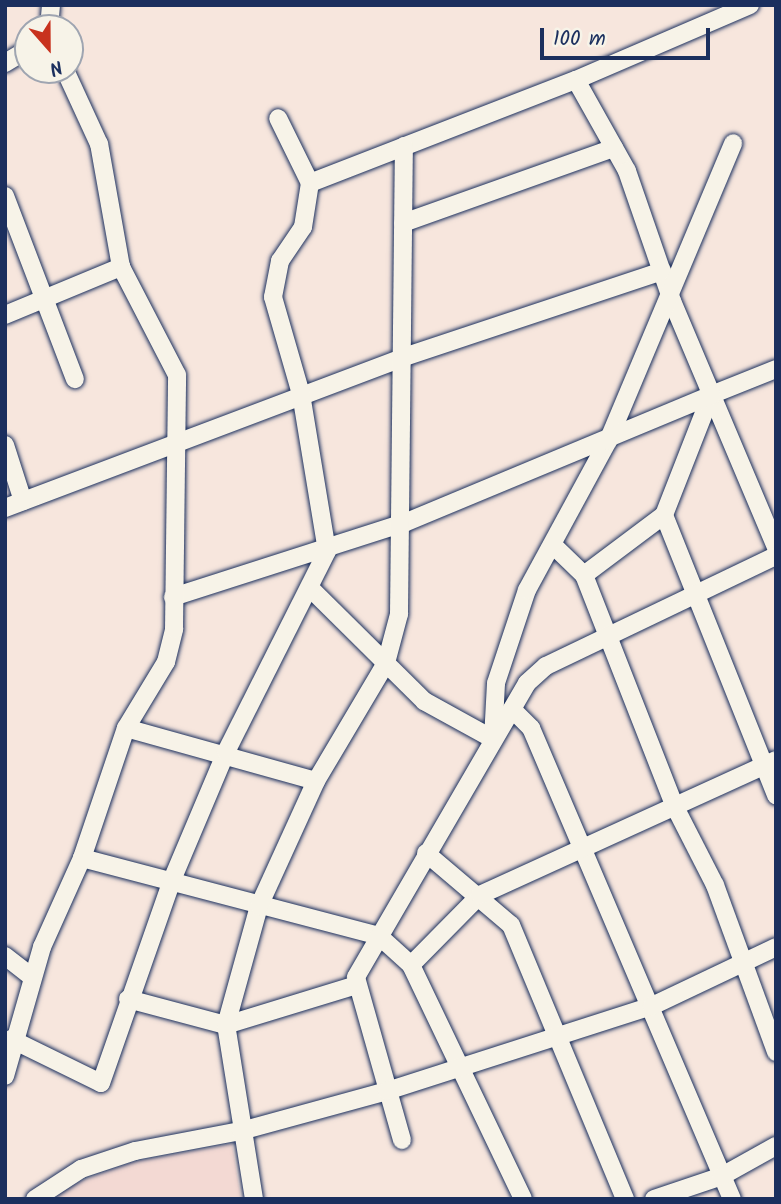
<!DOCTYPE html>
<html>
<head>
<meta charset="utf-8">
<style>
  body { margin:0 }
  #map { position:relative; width:781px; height:1204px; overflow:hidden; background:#f7e6dd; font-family:Kalam,sans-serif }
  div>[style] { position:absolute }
  .built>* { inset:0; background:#f3d9d3 }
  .roads { filter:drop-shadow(0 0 2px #1b2f5e) drop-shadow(0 0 2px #1b2f5e) }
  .minor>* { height:18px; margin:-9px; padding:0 9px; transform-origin:9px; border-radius:9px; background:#f7f3e8 }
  span { translate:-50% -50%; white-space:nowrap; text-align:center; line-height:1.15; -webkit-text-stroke:5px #f7f3e8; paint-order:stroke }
  .frame { position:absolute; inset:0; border:7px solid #1b2f5e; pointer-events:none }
  .north { position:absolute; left:14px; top:14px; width:70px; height:70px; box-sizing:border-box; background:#f7f3e8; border:2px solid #9fa5b1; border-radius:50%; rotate:159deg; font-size:19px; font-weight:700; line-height:28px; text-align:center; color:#1b2f5e }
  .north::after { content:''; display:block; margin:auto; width:24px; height:32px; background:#c8321e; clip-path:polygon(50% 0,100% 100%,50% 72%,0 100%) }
  .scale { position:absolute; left:540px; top:28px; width:170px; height:32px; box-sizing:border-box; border:4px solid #1b2f5e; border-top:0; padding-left:9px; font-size:21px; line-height:24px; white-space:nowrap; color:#1b2f5e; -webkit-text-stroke:5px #f7f3e8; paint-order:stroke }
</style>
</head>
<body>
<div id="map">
  <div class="built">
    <i style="clip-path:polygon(232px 1144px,241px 1199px,52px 1199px,68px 1186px,133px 1162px)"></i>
  </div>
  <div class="roads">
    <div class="minor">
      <i style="left:750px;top:5px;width:189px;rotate:156.7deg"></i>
      <i style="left:576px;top:80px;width:104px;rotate:60.7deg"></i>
      <i style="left:627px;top:171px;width:138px;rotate:70.9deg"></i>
      <i style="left:672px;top:301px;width:267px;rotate:67.1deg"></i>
      <i style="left:49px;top:28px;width:23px;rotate:-85deg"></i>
      <i style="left:5px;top:63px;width:27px;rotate:-31deg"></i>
      <i style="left:310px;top:183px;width:285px;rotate:-21.2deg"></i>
      <i style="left:5px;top:196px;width:196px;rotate:69.1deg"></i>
      <i style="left:403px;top:223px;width:224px;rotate:-19.6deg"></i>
      <i style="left:5px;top:315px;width:126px;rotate:-22.5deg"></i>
      <i style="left:5px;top:445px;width:59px;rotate:72.2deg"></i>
      <i style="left:5px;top:508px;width:427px;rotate:-20.7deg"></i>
      <i style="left:404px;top:357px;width:272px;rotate:-18.4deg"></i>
      <i style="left:664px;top:515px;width:302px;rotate:68.2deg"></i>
      <i style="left:554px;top:546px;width:42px;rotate:44deg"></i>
      <i style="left:584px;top:575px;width:247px;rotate:68.6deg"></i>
      <i style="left:674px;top:805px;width:90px;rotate:62.9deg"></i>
      <i style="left:715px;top:885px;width:178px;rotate:69.9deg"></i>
      <i style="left:584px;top:575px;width:100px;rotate:-36.9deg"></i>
      <i style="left:664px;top:515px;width:129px;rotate:-68.6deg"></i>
      <i style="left:711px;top:395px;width:70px;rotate:-21.8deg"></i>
      <i style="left:310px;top:588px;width:161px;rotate:44.7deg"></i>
      <i style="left:424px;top:701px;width:79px;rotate:28.8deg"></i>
      <i style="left:493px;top:739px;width:56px;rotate:-86.9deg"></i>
      <i style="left:496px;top:683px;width:98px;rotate:-71.6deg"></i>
      <i style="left:527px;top:590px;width:170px;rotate:-61.5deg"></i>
      <i style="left:608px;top:441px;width:323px;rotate:-67.2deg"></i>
      <i style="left:173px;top:597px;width:243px;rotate:-17.8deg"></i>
      <i style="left:404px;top:523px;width:333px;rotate:-22.6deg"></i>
      <i style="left:512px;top:709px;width:27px;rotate:45deg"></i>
      <i style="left:531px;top:728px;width:512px;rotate:66.89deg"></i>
      <i style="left:126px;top:728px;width:197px;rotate:15.6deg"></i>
      <i style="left:426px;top:853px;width:111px;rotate:40.3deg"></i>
      <i style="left:511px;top:925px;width:297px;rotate:67.4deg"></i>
      <i style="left:82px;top:858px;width:307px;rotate:14.7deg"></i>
      <i style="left:379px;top:936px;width:43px;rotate:42.2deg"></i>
      <i style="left:411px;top:965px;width:259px;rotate:64.4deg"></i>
      <i style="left:5px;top:956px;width:34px;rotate:38deg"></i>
      <i style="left:411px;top:965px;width:98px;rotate:-45.4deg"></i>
      <i style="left:480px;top:895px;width:325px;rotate:-24.5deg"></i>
      <i style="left:128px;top:999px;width:101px;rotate:14.9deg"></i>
      <i style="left:226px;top:1025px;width:137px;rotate:-17deg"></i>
      <i style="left:11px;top:1039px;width:100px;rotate:26.1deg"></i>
      <i style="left:101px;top:1083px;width:215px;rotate:-70.7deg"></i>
      <i style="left:172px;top:880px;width:139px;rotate:-67.1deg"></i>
      <i style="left:226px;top:752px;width:225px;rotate:-63.3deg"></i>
      <i style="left:327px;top:551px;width:159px;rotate:-99.4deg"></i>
      <i style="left:301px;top:394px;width:101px;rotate:-106.1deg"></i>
      <i style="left:273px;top:297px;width:37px;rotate:-79deg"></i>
      <i style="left:280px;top:261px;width:41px;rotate:-55.9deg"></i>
      <i style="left:303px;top:227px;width:45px;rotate:-81deg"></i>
      <i style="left:310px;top:183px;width:72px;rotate:-116.2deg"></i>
      <i style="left:5px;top:1076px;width:134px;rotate:-74deg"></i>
      <i style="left:42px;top:947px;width:98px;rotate:-65.8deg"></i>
      <i style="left:82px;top:858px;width:137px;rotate:-71.3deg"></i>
      <i style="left:126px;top:728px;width:77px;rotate:-58.8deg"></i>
      <i style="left:166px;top:662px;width:34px;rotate:-76deg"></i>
      <i style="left:174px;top:629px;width:254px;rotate:-89.3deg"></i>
      <i style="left:177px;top:375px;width:122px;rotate:-117.4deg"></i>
      <i style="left:121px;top:267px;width:125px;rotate:-100.1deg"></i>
      <i style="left:99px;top:144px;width:81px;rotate:-114.7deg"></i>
      <i style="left:402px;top:1140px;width:169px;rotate:-105.8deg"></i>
      <i style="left:356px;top:977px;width:340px;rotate:-59.8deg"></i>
      <i style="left:527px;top:683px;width:25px;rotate:-42deg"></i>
      <i style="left:546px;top:666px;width:255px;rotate:-25.6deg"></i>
      <i style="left:35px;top:1199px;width:55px;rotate:-33.1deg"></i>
      <i style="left:81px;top:1169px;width:57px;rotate:-18.4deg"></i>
      <i style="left:135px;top:1151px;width:108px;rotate:-10.7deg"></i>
      <i style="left:241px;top:1131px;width:151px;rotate:-15.3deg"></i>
      <i style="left:387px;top:1091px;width:278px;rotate:-17.8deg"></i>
      <i style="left:652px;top:1006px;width:137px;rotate:-25.4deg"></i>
      <i style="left:254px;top:1199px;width:176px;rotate:-99.1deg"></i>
      <i style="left:226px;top:1025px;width:123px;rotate:-74.5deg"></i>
      <i style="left:259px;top:906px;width:137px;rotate:-65.5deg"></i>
      <i style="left:316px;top:781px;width:137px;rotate:-59.3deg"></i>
      <i style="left:386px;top:663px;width:51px;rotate:-75.1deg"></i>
      <i style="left:399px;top:614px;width:468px;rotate:-89.4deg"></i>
      <i style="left:654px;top:1199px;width:72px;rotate:-18.7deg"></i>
      <i style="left:722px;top:1176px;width:62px;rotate:-29.1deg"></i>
    </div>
  </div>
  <div class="frame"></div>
  <div class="north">N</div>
  <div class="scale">100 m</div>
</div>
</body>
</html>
